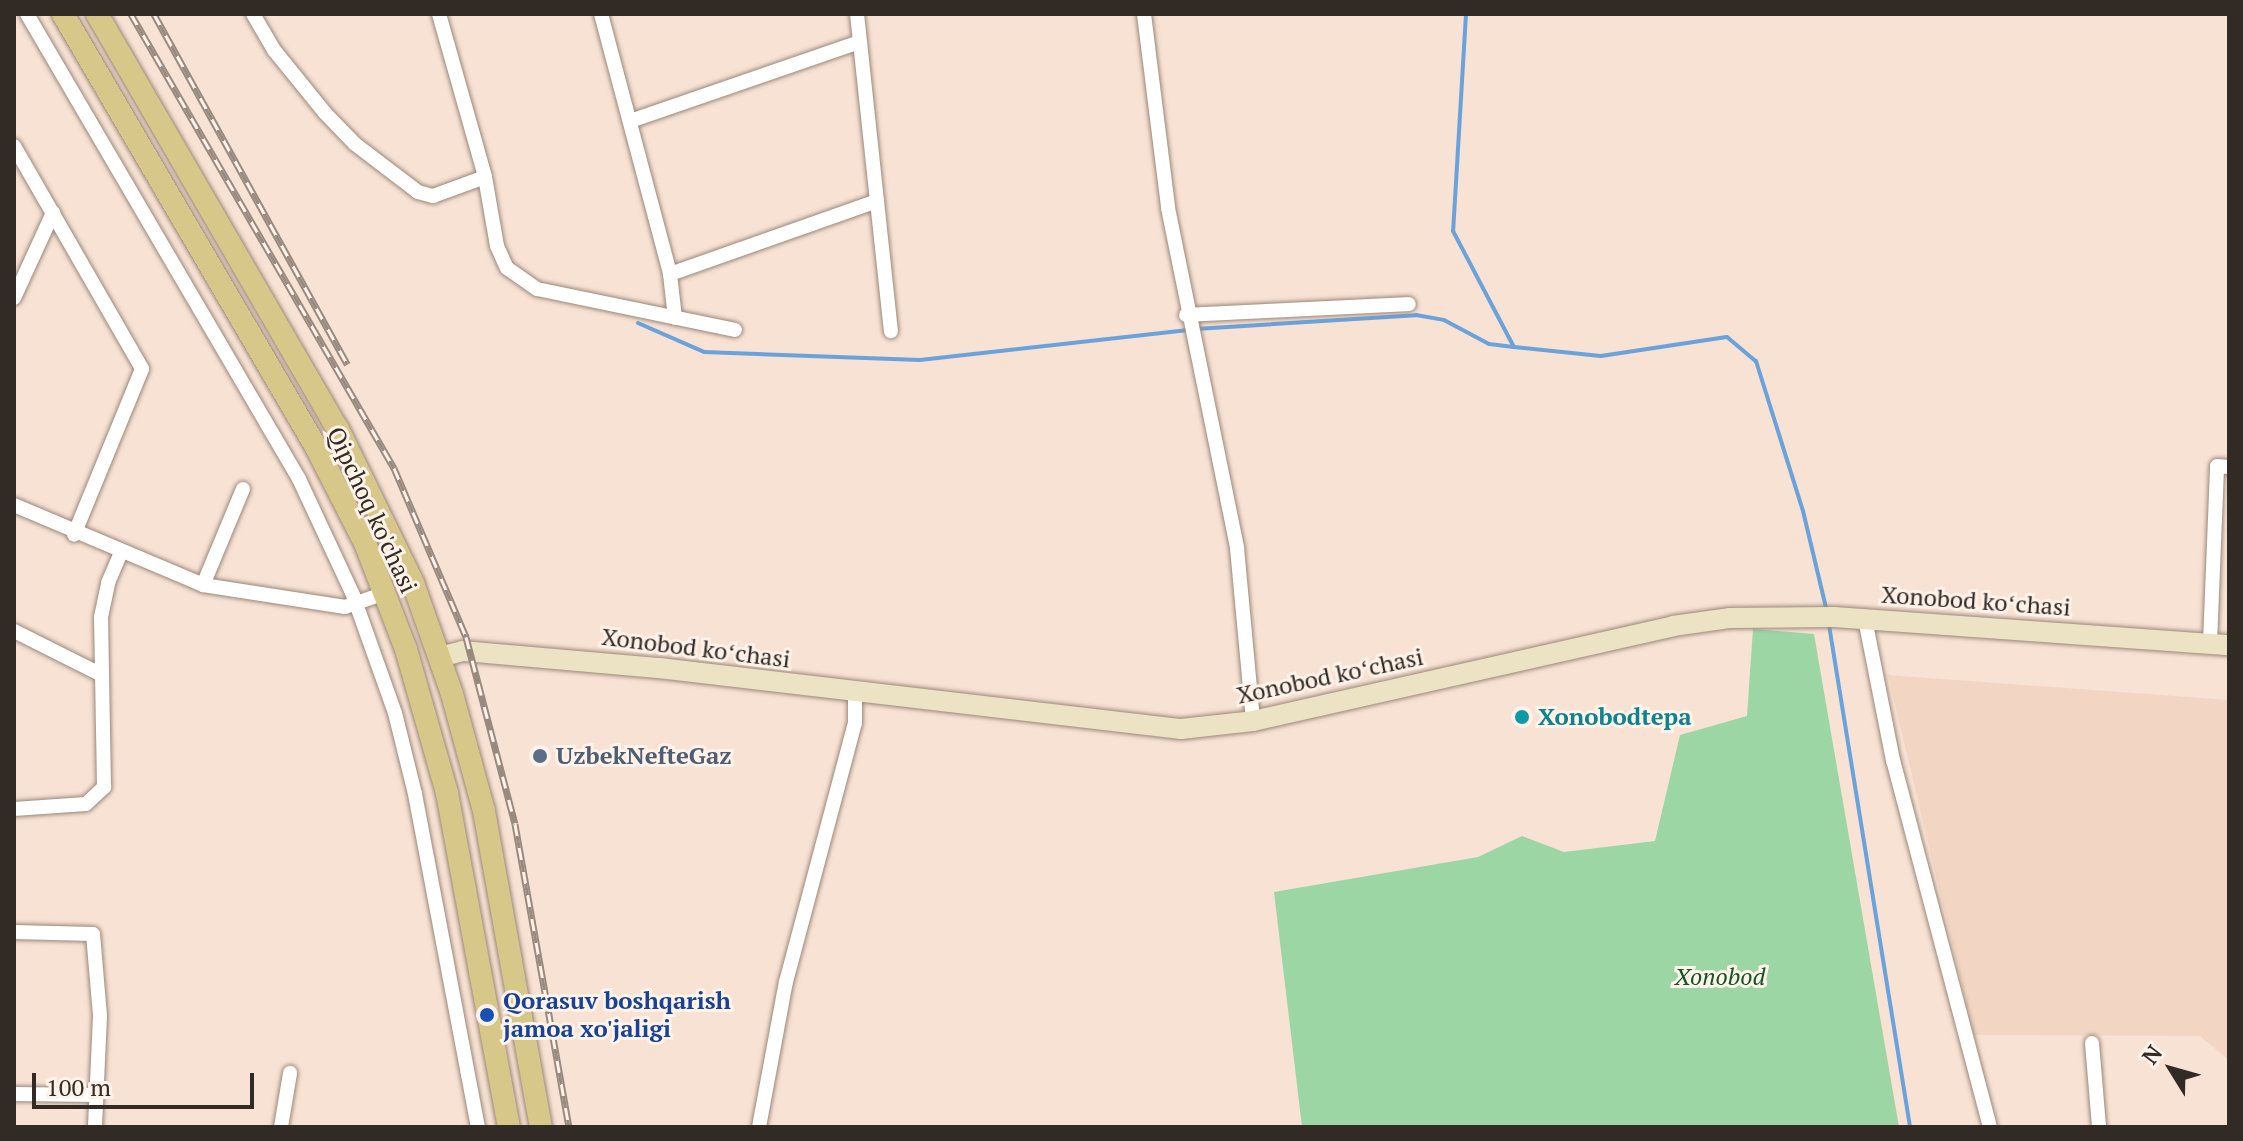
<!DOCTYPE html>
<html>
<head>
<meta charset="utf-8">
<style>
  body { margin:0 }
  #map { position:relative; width:2243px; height:1141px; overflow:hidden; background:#f8e2d4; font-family:"PT Serif",serif }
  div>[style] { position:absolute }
  .built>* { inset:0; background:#f2d6c3 }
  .green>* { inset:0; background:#9dd6a5 }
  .stream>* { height:4px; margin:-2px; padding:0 2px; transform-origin:2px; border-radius:2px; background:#6aa2db }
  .roads { filter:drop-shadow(0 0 2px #9b887a) drop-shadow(0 0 2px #9b887a) }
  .minor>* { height:14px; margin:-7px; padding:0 7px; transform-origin:7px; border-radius:7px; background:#fff }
  .secondary>* { height:20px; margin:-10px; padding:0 10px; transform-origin:10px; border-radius:10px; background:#ebe3c3 }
  .primary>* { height:22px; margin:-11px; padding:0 11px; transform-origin:11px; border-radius:11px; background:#d7c788 }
  .rail>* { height:7px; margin-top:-3.5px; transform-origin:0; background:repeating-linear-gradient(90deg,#fef2e9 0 12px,#998a80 0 24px); box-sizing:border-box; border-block:2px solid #998a80 }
  .dots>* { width:22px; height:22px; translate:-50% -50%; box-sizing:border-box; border:4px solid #fef2e9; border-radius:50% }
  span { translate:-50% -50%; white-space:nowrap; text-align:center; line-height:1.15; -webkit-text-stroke:6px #fef2e9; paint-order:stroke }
  .street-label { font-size:24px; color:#322a25 }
  .culture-label { font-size:24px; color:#0d838f; font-weight:700 }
  .left { translate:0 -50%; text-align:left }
  .service-label { font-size:24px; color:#4e5e75; font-weight:700 }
  .park-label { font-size:24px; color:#0e5623; font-style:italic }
  .transit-label { font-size:24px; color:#164399; font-weight:700 }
  .frame { position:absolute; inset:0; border:16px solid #322a25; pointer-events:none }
  .north { position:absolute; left:2131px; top:1029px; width:80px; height:80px; -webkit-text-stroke:6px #fef2e9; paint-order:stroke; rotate:307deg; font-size:22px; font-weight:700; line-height:32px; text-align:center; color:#322a25 }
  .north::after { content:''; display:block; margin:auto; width:28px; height:36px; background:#322a25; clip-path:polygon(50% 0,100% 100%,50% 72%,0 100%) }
  .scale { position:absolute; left:32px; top:1073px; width:222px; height:36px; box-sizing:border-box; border:4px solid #322a25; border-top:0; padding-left:10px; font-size:24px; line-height:28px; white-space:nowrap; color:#322a25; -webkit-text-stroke:6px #fef2e9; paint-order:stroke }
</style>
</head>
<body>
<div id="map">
  <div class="built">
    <i style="clip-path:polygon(1888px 675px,2229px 700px,2229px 1060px,2200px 1036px,1974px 1035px)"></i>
  </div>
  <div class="green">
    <i style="clip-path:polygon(1753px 629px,1814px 634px,1899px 1127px,1302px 1127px,1274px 892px,1478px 857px,1522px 836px,1564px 852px,1655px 841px,1680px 735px,1747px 716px)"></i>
  </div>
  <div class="stream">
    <i style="left:1466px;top:14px;width:217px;rotate:93.4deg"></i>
    <i style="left:1453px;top:231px;width:131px;rotate:62.3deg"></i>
    <i style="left:1514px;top:347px;width:87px;rotate:5.9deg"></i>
    <i style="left:1601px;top:356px;width:127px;rotate:-8.6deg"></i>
    <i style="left:1727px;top:337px;width:38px;rotate:40deg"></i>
    <i style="left:1756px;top:361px;width:157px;rotate:72.6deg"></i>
    <i style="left:1803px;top:511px;width:104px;rotate:76.6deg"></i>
    <i style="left:638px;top:323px;width:72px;rotate:23.7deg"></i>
    <i style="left:704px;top:352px;width:216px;rotate:2.1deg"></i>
    <i style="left:920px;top:360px;width:270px;rotate:-6.4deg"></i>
    <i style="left:1196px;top:329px;width:220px;rotate:-3.6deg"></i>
    <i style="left:1416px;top:315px;width:28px;rotate:10deg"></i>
    <i style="left:1444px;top:320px;width:51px;rotate:28.1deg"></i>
    <i style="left:1489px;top:344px;width:25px;rotate:7deg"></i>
    <i style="left:1829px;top:625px;width:508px;rotate:80.83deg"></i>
  </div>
  <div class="roads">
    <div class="minor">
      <i style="left:27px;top:14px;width:539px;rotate:59.67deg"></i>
      <i style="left:299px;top:479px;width:128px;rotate:65deg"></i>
      <i style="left:353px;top:595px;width:125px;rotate:70.4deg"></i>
      <i style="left:395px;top:713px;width:83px;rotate:76.1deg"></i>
      <i style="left:415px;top:794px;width:339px;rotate:79.3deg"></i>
      <i style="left:253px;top:14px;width:42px;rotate:59.7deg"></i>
      <i style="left:274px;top:50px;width:81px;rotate:51deg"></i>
      <i style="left:325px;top:113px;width:43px;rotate:45.9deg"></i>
      <i style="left:355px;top:144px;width:79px;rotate:37.3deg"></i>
      <i style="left:418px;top:192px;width:16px;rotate:15deg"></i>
      <i style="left:433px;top:196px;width:55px;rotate:-20.1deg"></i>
      <i style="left:439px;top:14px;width:169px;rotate:74.2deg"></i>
      <i style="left:485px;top:177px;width:70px;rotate:80.1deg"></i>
      <i style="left:497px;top:246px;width:24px;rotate:66deg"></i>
      <i style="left:507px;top:268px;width:37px;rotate:35deg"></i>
      <i style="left:537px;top:289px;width:202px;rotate:11.7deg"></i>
      <i style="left:601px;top:14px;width:269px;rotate:75.1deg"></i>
      <i style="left:670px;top:274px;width:44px;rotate:83.5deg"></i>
      <i style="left:1144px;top:14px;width:195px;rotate:82.9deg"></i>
      <i style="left:1168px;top:208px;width:347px;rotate:78.5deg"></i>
      <i style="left:1237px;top:548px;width:174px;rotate:84.7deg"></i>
      <i style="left:630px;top:121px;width:243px;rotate:-19deg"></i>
      <i style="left:14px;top:146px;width:257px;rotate:60.1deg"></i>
      <i style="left:142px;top:369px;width:179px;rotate:112.3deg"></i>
      <i style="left:877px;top:201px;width:131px;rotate:83.9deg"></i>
      <i style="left:670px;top:274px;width:219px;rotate:-19.4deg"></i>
      <i style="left:877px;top:201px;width:188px;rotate:-96.1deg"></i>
      <i style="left:14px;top:298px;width:94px;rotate:-65.4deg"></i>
      <i style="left:1186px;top:315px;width:223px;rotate:-2.8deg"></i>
      <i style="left:14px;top:505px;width:205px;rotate:22.9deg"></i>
      <i style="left:203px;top:585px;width:144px;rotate:8.8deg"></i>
      <i style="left:345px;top:607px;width:42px;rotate:-19.3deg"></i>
      <i style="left:203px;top:585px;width:104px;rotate:-67.4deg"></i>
      <i style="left:1865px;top:619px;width:144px;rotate:78.8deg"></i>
      <i style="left:1893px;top:760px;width:380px;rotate:75.2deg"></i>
      <i style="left:14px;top:631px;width:98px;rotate:26.6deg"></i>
      <i style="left:2210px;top:643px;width:177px;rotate:-87.7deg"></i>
      <i style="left:2217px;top:466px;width:12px;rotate:5deg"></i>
      <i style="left:14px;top:809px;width:72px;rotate:-4deg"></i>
      <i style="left:86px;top:804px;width:25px;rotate:-43deg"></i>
      <i style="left:104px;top:787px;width:170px;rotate:-91deg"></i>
      <i style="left:101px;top:617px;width:35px;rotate:-78deg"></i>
      <i style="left:108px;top:583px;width:33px;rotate:-67deg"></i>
      <i style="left:14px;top:932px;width:79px;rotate:1.5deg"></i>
      <i style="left:93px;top:934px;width:82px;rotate:85.1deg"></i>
      <i style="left:100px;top:1016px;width:111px;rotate:92.6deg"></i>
      <i style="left:2092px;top:1043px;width:84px;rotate:85.2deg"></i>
      <i style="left:14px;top:1094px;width:82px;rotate:0.7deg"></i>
      <i style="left:281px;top:1127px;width:55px;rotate:-80.5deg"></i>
      <i style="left:759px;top:1127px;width:147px;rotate:-79.5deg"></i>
      <i style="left:786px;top:982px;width:268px;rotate:-75.1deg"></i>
      <i style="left:855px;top:723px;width:29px;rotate:-90deg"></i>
    </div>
    <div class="secondary">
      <i style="left:440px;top:657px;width:24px;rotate:-15deg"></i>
      <i style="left:463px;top:651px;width:197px;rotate:5deg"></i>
      <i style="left:659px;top:668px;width:526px;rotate:6.67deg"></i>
      <i style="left:1181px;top:729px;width:72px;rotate:-6.3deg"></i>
      <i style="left:1253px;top:721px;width:431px;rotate:-12.7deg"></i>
      <i style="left:1673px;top:626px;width:58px;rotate:-8deg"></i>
      <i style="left:1730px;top:618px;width:104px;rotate:-0.6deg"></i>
      <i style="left:1834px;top:617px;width:396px;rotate:4.1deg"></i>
    </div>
    <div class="primary">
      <i style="left:63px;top:14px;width:501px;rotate:59.7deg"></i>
      <i style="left:316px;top:447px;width:108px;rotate:63deg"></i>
      <i style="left:365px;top:543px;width:114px;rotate:68.9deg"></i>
      <i style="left:406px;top:649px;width:150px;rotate:74.1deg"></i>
      <i style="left:447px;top:793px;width:340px;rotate:79.5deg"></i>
      <i style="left:97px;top:14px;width:480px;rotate:59.9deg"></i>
      <i style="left:338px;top:429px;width:171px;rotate:64deg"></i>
      <i style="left:413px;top:583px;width:118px;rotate:70.6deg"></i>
      <i style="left:452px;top:694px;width:121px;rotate:74.7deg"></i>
      <i style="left:484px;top:811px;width:321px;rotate:79.8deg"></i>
    </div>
  </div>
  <div class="rail">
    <i style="left:131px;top:14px;width:525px;rotate:59.92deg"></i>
    <i style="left:394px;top:468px;width:184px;rotate:66.9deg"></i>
    <i style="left:466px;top:637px;width:193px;rotate:75.3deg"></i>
    <i style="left:515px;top:824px;width:308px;rotate:79.9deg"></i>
    <i style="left:154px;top:14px;width:400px;rotate:61.1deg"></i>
  </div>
  <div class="dots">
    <i style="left:1522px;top:717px;background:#0f9aa8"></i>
    <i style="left:540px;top:756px;background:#5c6f8a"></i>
    <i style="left:487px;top:1015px;background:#1a4fb4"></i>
  </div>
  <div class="street-label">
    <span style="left:372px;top:510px;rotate:65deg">Qipchoq ko'chasi</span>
    <span style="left:1976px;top:601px;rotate:4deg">Xonobod koʻchasi</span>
    <span style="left:696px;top:648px;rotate:7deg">Xonobod koʻchasi</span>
    <span style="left:1330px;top:676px;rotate:-12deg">Xonobod koʻchasi</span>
  </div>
  <div class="culture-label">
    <span class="left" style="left:1538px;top:717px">Xonobodtepa</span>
  </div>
  <div class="service-label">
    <span class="left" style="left:556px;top:756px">UzbekNefteGaz</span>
  </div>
  <div class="park-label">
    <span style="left:1720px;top:977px">Xonobod</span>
  </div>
  <div class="transit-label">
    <span class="left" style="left:503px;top:1015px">Qorasuv boshqarish<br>jamoa xo'jaligi</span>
  </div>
  <div class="frame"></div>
  <div class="north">N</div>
  <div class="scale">100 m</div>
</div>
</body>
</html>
